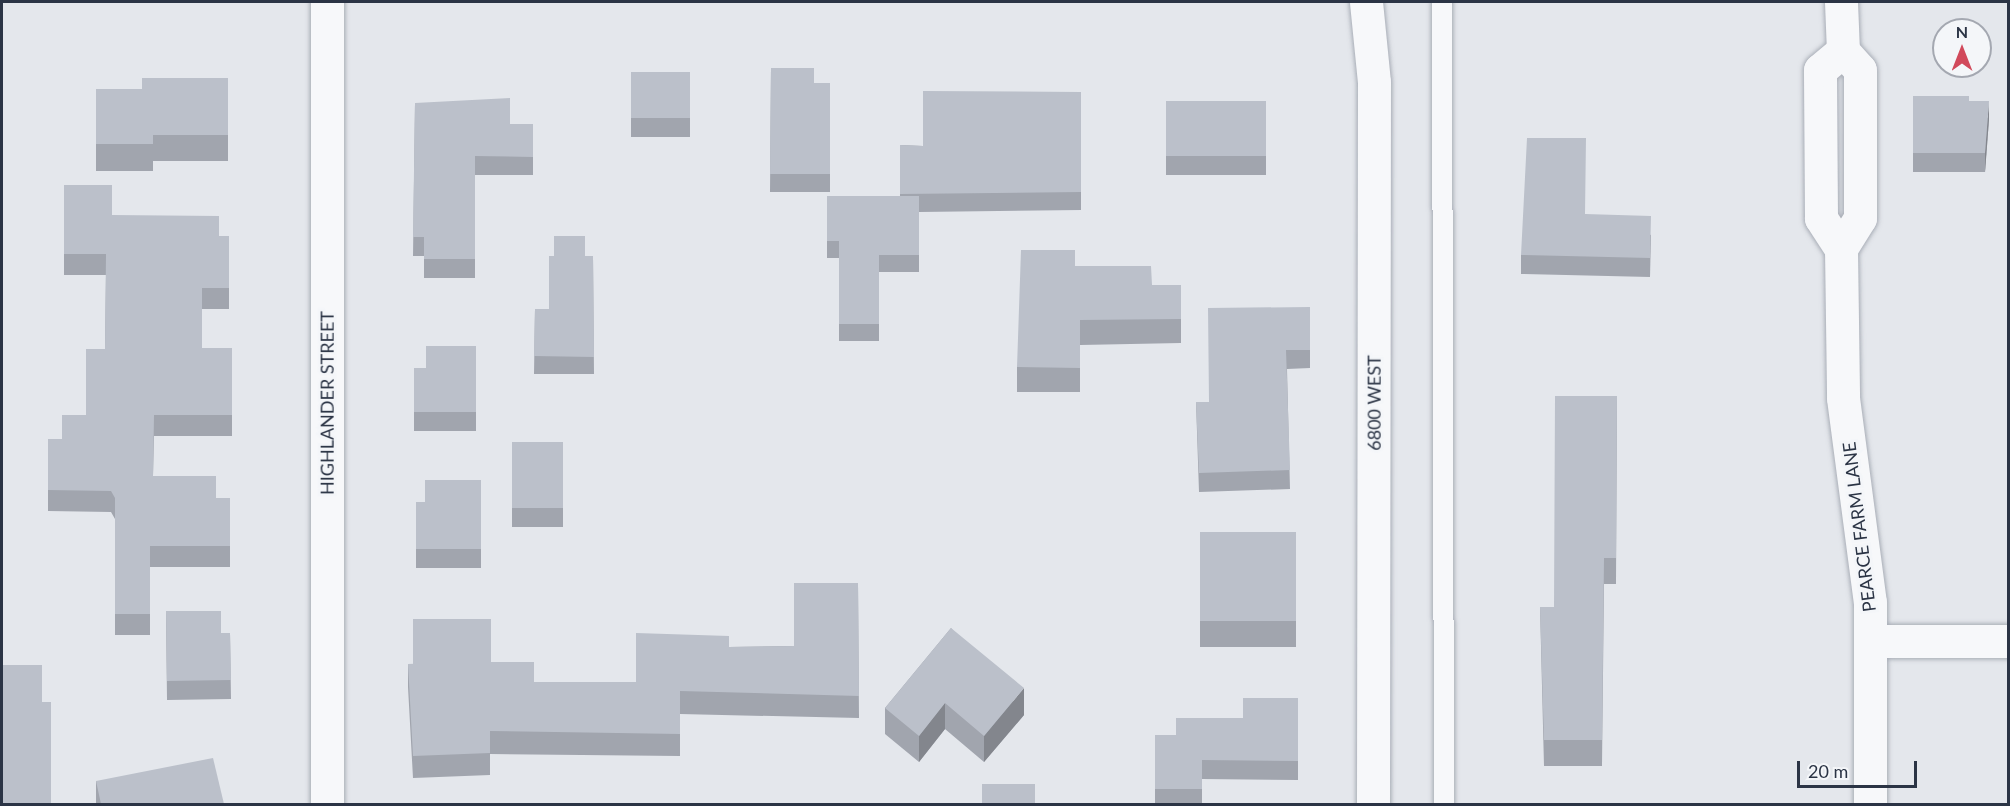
<!DOCTYPE html>
<html>
<head>
<meta charset="utf-8">
<style>
  body { margin:0 }
  #map { position:relative; width:2010px; height:806px; overflow:hidden; background:#e4e7ec; font-family:Lato,sans-serif }
  div>[style] { position:absolute }
  .roads { filter:drop-shadow(0 0 2px #a9aeb7) drop-shadow(0 0 2px #a9aeb7) }
  .service>* { height:20px; margin:-10px; padding:0 10px; transform-origin:10px; border-radius:10px; background:#f7f8fa }
  .minor>* { height:33px; margin:-16.5px; padding:0 16.5px; transform-origin:16.5px; border-radius:16.5px; background:#f7f8fa }
  .wall>* { inset:0; background:#a1a5ae; transform-origin:0 0 }
  .shaded-wall>* { inset:0; background:#83868d }
  .building>* { inset:0; background:#bbc0ca; transform-origin:0 0 }
  span { translate:-50% -50%; white-space:nowrap; text-align:center; line-height:1.15; -webkit-text-stroke:6px #f4f6f9; paint-order:stroke }
  .street-label { font-size:18px; color:#2b3445 }
  .frame { position:absolute; inset:0; border:3px solid #2b3445; pointer-events:none }
  .north { position:absolute; left:1932px; top:18px; width:60px; height:60px; box-sizing:border-box; background:#f4f6f9; border:2px solid #a4a8b1; border-radius:50%; rotate:0deg; font-size:16px; font-weight:700; line-height:24px; text-align:center; color:#2b3445 }
  .north::after { content:''; display:block; margin:auto; width:21px; height:27px; background:#d1495b; clip-path:polygon(50% 0,100% 100%,50% 72%,0 100%) }
  .scale { position:absolute; left:1797px; top:761px; width:120px; height:27px; box-sizing:border-box; border:3px solid #2b3445; border-top:0; padding-left:8px; font-size:18px; line-height:21px; white-space:nowrap; color:#2b3445; -webkit-text-stroke:4px #f4f6f9; paint-order:stroke }
</style>
</head>
<body>
<div id="map">
  <div class="roads">
    <div class="service">
      <i style="left:1442px;top:2px;width:802px;rotate:89.86deg"></i>
    </div>
    <div class="minor">
      <i style="left:327px;top:2px;width:802px;rotate:90deg"></i>
      <i style="left:1366px;top:2px;width:80px;rotate:84.3deg"></i>
      <i style="left:1374px;top:82px;width:722px;rotate:90.08deg"></i>
      <i style="left:1841px;top:2px;width:49px;rotate:87.7deg"></i>
      <i style="left:1843px;top:51px;width:25px;rotate:48deg"></i>
      <i style="left:1860px;top:70px;width:148px;rotate:90deg"></i>
      <i style="left:1860px;top:218px;width:36px;rotate:122deg"></i>
      <i style="left:1841px;top:249px;width:149px;rotate:89.2deg"></i>
      <i style="left:1843px;top:398px;width:206px;rotate:82.5deg"></i>
      <i style="left:1870px;top:602px;width:202px;rotate:90deg"></i>
      <i style="left:1841px;top:249px;width:37px;rotate:-123deg"></i>
      <i style="left:1821px;top:218px;width:148px;rotate:-90.4deg"></i>
      <i style="left:1820px;top:70px;width:30px;rotate:-40deg"></i>
      <i style="left:1870px;top:641px;width:138px"></i>
    </div>
  </div>
  <div class="wall">
    <i style="clip-path:polygon(771px 68px,814px 83px,830px 83px,830px 192px,770px 192px)"></i>
    <i style="left:631px;top:72px;width:59px;height:65px"></i>
    <i style="clip-path:polygon(228px 78px,228px 161px,153px 161px,153px 171px,96px 171px,96px 89px,142px 89px)"></i>
    <i style="clip-path:polygon(1081px 92px,1081px 210px,919px 212px,919px 272px,879px 272px,879px 341px,839px 341px,839px 258px,827px 258px,827px 196px,900px 196px,900px 145px,923px 146px)"></i>
    <i style="clip-path:polygon(1913px 96px,1969px 101px,1989px 119px,1985px 172px,1913px 172px)"></i>
    <i style="left:1166px;top:101px;width:100px;height:74px"></i>
    <i style="clip-path:polygon(415px 103px,510px 124px,533px 124px,533px 175px,475px 175px,475px 278px,424px 278px,424px 256px,413px 256px)"></i>
    <i style="clip-path:polygon(64px 185px,112px 215px,219px 236px,229px 236px,229px 309px,202px 309px,202px 348px,232px 348px,232px 436px,154px 436px,153px 476px,216px 498px,230px 498px,230px 567px,150px 567px,150px 635px,115px 635px,115px 519px,111px 512px,48px 511px,48px 439px,62px 439px,86px 415px,105px 349px,106px 275px,64px 275px)"></i>
    <i style="clip-path:polygon(1585px 214px,1651px 235px,1650px 277px,1521px 274px,1521px 255px)"></i>
    <i style="clip-path:polygon(585px 256px,593px 256px,594px 374px,534px 374px,535px 309px,549px 309px)"></i>
    <i style="clip-path:polygon(1075px 266px,1152px 285px,1181px 285px,1181px 343px,1080px 345px,1080px 392px,1017px 392px,1017px 367px)"></i>
    <i style="clip-path:polygon(1310px 307px,1310px 368px,1287px 369px,1290px 489px,1199px 492px,1196px 402px,1209px 402px)"></i>
    <i style="clip-path:polygon(476px 346px,476px 431px,414px 431px,414px 368px,426px 368px)"></i>
    <i style="clip-path:polygon(1617px 396px,1616px 584px,1604px 584px,1602px 766px,1544px 766px,1540px 607px,1554px 607px)"></i>
    <i style="left:512px;top:442px;width:51px;height:85px"></i>
    <i style="clip-path:polygon(481px 480px,481px 568px,416px 568px,416px 502px,425px 502px)"></i>
    <i style="left:1200px;top:532px;width:96px;height:115px"></i>
    <i style="clip-path:polygon(858px 583px,859px 718px,680px 714px,680px 756px,490px 754px,490px 775px,413px 778px,408px 687px,408px 664px,491px 662px,534px 682px,636px 682px,729px 647px,794px 646px)"></i>
    <i style="clip-path:polygon(166px 611px,221px 633px,230px 633px,231px 699px,167px 700px)"></i>
    <i style="clip-path:polygon(951px 628px,1024px 715px,984px 762px,945px 729px,919px 762px,885px 734px,885px 708px)"></i>
    <i style="clip-path:polygon(1298px 698px,1298px 780px,1202px 779px,1202px 804px,1155px 804px,1155px 735px,1176px 735px,1243px 718px)"></i>
    <i style="clip-path:polygon(96px 781px,224px 804px,96px 804px)"></i>
  </div>
  <div class="shaded-wall">
    <i style="clip-path:polygon(1989px 101px,1989px 119px,1985px 172px,1985px 153px)"></i>
    <i style="clip-path:polygon(1024px 688px,1024px 715px,984px 762px,984px 736px)"></i>
    <i style="clip-path:polygon(945px 703px,945px 729px,919px 762px,919px 736px)"></i>
  </div>
  <div class="building">
    <i style="clip-path:polygon(771px 68px,814px 68px,814px 83px,830px 83px,830px 174px,770px 174px)"></i>
    <i style="left:631px;top:72px;width:59px;height:46px"></i>
    <i style="clip-path:polygon(142px 78px,228px 78px,228px 135px,153px 135px,153px 144px,96px 144px,96px 89px,142px 89px)"></i>
    <i style="clip-path:polygon(923px 91px,1081px 92px,1081px 192px,900px 194px,900px 145px,923px 146px)"></i>
    <i style="clip-path:polygon(1913px 96px,1969px 96px,1969px 101px,1989px 101px,1985px 153px,1913px 153px)"></i>
    <i style="clip-path:polygon(510px 98px,510px 124px,533px 124px,533px 157px,475px 156px,475px 259px,424px 259px,424px 237px,413px 237px,415px 103px)"></i>
    <i style="left:1166px;top:101px;width:100px;height:55px"></i>
    <i style="clip-path:polygon(1527px 138px,1586px 138px,1585px 214px,1651px 216px,1650px 258px,1521px 255px)"></i>
    <i style="clip-path:polygon(64px 185px,112px 185px,112px 215px,219px 216px,219px 236px,229px 236px,229px 288px,202px 288px,202px 348px,232px 348px,232px 415px,154px 415px,153px 476px,216px 476px,216px 498px,230px 498px,230px 546px,150px 546px,150px 614px,115px 614px,115px 498px,111px 491px,48px 490px,48px 439px,62px 439px,62px 415px,86px 415px,86px 349px,105px 349px,106px 254px,64px 254px)"></i>
    <i style="clip-path:polygon(827px 196px,919px 196px,919px 255px,879px 255px,879px 324px,839px 324px,839px 241px,827px 241px)"></i>
    <i style="clip-path:polygon(554px 236px,585px 236px,585px 256px,593px 256px,594px 357px,534px 356px,535px 309px,549px 309px,549px 256px,554px 256px)"></i>
    <i style="clip-path:polygon(1021px 250px,1075px 250px,1075px 266px,1151px 266px,1152px 285px,1181px 285px,1181px 319px,1080px 320px,1080px 368px,1017px 367px)"></i>
    <i style="clip-path:polygon(1310px 307px,1310px 350px,1286px 350px,1290px 470px,1199px 473px,1196px 402px,1209px 402px,1208px 308px)"></i>
    <i style="clip-path:polygon(426px 346px,476px 346px,476px 412px,414px 412px,414px 368px,426px 368px)"></i>
    <i style="clip-path:polygon(1555px 396px,1617px 396px,1616px 558px,1604px 558px,1602px 740px,1544px 740px,1540px 607px,1554px 607px)"></i>
    <i style="left:512px;top:442px;width:51px;height:66px"></i>
    <i style="clip-path:polygon(425px 480px,481px 480px,481px 549px,416px 549px,416px 502px,425px 502px)"></i>
    <i style="left:1200px;top:532px;width:96px;height:89px"></i>
    <i style="clip-path:polygon(794px 583px,858px 583px,859px 696px,680px 691px,680px 734px,490px 731px,490px 753px,413px 756px,408px 664px,413px 664px,413px 619px,491px 619px,491px 662px,534px 662px,534px 682px,636px 682px,636px 633px,729px 636px,729px 647px,794px 646px)"></i>
    <i style="clip-path:polygon(166px 611px,221px 611px,221px 633px,230px 633px,231px 680px,167px 681px)"></i>
    <i style="clip-path:polygon(951px 628px,1024px 688px,984px 736px,945px 703px,919px 736px,885px 708px)"></i>
    <i style="clip-path:polygon(2px 665px,42px 665px,42px 702px,51px 702px,51px 804px,2px 804px)"></i>
    <i style="clip-path:polygon(1243px 698px,1298px 698px,1298px 761px,1202px 760px,1202px 789px,1155px 789px,1155px 735px,1176px 735px,1176px 718px,1243px 718px)"></i>
    <i style="clip-path:polygon(213px 758px,224px 804px,101px 804px,96px 781px)"></i>
    <i style="left:982px;top:784px;width:53px;height:20px"></i>
  </div>
  <div class="street-label">
    <span style="left:327px;top:403px;rotate:-90deg">HIGHLANDER STREET</span>
    <span style="left:1374px;top:403px;rotate:-90deg">6800 WEST</span>
    <span style="left:1859px;top:527px;rotate:-97deg">PEARCE FARM LANE</span>
  </div>
  <div class="frame"></div>
  <div class="north">N</div>
  <div class="scale">20 m</div>
</div>
</body>
</html>
